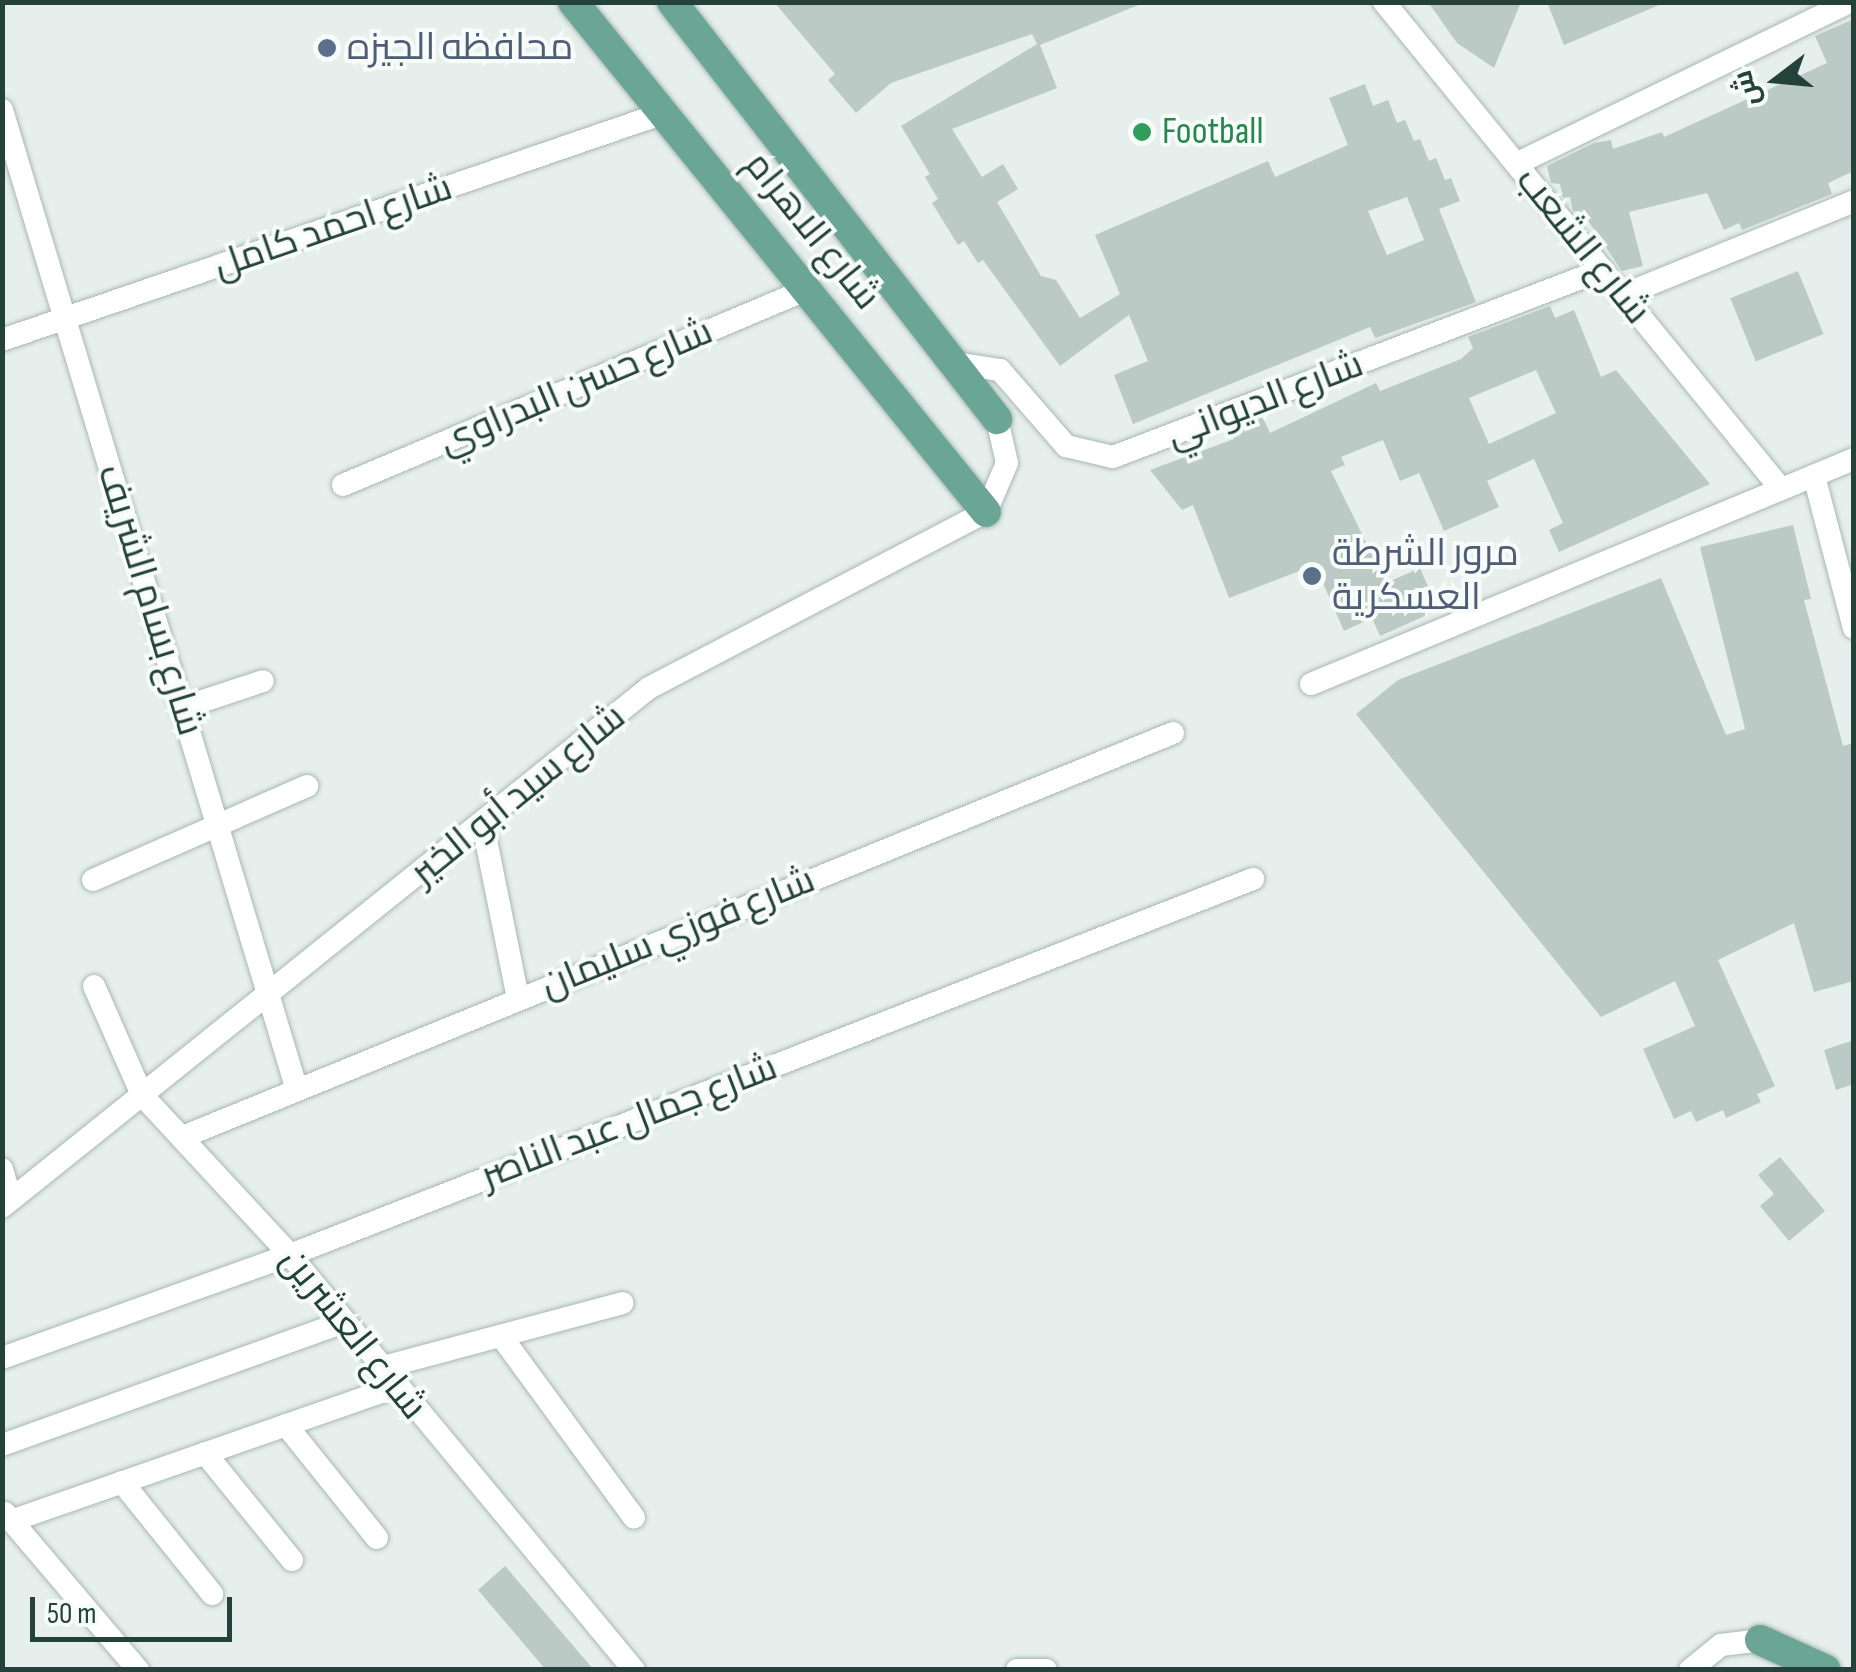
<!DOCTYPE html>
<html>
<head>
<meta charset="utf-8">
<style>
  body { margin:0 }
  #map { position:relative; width:1856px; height:1672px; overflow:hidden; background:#e6efeb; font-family:"Sofia Sans Condensed",Cairo,sans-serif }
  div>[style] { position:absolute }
  .building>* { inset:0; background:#bbcac4; transform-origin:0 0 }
  .roads { filter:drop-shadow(0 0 2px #a8b8b2) drop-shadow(0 0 2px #a8b8b2) }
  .minor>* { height:22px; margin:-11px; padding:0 11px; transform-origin:11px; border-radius:11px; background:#fff }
  .primary>* { height:30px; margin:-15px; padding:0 15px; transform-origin:15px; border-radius:15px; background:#6aa596 }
  .dots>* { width:28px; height:28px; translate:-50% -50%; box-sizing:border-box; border:5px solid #f7fbf9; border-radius:50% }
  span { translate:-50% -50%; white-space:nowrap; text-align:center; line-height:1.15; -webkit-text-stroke:8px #f7fbf9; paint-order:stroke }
  .service-label { font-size:38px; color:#4e5e75 }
  .left { translate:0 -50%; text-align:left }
  .leisure-label { font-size:38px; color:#27864d }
  .street-label { font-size:38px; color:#24423a }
  .frame { position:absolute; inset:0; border:5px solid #24423a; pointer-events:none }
  .north { position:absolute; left:1726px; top:30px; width:100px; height:100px; -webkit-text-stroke:8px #f7fbf9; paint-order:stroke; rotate:254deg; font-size:28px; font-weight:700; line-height:40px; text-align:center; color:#24423a }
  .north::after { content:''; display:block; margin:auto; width:35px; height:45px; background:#24423a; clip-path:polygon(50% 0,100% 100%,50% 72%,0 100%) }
  .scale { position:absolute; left:30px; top:1597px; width:202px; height:45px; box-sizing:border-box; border:5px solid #24423a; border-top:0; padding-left:12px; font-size:30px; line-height:35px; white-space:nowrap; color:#24423a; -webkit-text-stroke:8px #f7fbf9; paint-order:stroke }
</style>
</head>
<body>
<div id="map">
  <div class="building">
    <i style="clip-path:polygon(evenodd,774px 2px,1146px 2px,1040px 45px,1057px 88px,952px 129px,982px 177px,1003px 164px,1018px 189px,997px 202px,1041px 276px,1056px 280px,1080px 318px,1120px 294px,1095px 235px,1268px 161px,1275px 177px,1348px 145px,1329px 98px,1365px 84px,1373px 106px,1388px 100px,1397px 123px,1405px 120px,1414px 141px,1420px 139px,1429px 161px,1436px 158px,1445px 180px,1451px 178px,1460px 201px,1439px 209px,1476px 302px,1375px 338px,1370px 327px,1133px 424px,1114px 375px,1148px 361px,1129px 315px,1060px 366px,983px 260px,978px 263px,964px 241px,958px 245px,932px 203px,938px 199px,925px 177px,930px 174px,901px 126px,1037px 44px,1032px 34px,891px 83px,856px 113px,828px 80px,835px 74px,774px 2px,1407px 197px,1424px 240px,1387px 255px,1368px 211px,1407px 197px)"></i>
    <i style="clip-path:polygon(1428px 2px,1521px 2px,1494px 68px,1457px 43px)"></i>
    <i style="clip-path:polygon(1547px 2px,1664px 2px,1664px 3px,1564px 45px)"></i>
    <i style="clip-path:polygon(1854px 19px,1854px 171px,1828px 183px,1832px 194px,1742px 230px,1739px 223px,1724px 230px,1707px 193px,1629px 212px,1643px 266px,1622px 271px,1582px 212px,1573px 211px,1570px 197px,1563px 198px,1560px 184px,1551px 183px,1547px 166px,1594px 143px,1611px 140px,1613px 149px,1662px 132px,1664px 137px,1827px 63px,1815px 36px)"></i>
    <i style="left:1798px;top:271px;width:68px;height:73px;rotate:68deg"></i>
    <i style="clip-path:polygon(evenodd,1550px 306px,1555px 318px,1574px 310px,1601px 377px,1616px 370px,1710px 484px,1559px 552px,1549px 530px,1563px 523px,1534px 459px,1487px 481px,1499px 507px,1444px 531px,1419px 473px,1400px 481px,1383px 440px,1341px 457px,1345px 465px,1331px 471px,1386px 583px,1420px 568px,1438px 610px,1380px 636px,1372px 618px,1344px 631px,1315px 565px,1229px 598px,1193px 505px,1182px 510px,1150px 470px,1234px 439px,1229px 430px,1262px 416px,1270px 433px,1376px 383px,1380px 391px,1461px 359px,1473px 348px,1468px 337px,1550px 306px,1536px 370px,1556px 413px,1489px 444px,1469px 398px,1536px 370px)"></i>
    <i style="clip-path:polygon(1793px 525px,1811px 599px,1804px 600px,1843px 746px,1854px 743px,1854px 981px,1814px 992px,1794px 923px,1718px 960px,1775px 1086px,1757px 1094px,1761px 1102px,1726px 1118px,1723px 1110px,1696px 1122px,1691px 1111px,1674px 1119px,1643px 1049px,1695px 1026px,1675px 981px,1601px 1017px,1356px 714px,1398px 680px,1661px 578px,1726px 735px,1745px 729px,1700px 547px)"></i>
    <i style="clip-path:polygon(1854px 1040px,1854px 1084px,1836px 1090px,1824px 1050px)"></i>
    <i style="clip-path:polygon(1780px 1157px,1825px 1211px,1789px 1241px,1760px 1206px,1774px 1194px,1758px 1175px)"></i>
    <i style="clip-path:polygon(505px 1566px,594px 1670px,546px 1670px,478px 1590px)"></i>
  </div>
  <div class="roads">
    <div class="minor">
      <i style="left:1384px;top:2px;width:628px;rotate:50.81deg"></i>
      <i style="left:2px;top:110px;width:1023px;rotate:73.25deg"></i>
      <i style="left:1516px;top:164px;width:370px;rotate:-25.9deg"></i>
      <i style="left:1623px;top:295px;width:249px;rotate:-22.1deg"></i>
      <i style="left:2px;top:340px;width:700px;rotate:-18.93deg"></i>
      <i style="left:953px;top:363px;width:48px;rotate:8.5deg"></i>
      <i style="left:1000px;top:370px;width:101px;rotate:49deg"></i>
      <i style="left:1066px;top:446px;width:48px;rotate:13.2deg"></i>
      <i style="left:1113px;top:457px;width:524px;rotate:-20.93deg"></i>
      <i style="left:1814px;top:476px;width:157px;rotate:75.3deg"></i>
      <i style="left:343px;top:485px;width:505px;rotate:-22.86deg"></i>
      <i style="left:1311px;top:684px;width:588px;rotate:-22.51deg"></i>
      <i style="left:182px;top:708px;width:85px;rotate:-18.4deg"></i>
      <i style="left:483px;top:825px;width:177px;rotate:78.6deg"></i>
      <i style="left:93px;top:880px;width:234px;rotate:-23.7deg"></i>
      <i style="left:94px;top:986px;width:119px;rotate:66.2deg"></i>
      <i style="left:142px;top:1095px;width:218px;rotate:47.2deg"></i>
      <i style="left:290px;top:1255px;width:539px;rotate:50.34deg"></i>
      <i style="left:185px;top:1136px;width:1067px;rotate:-22.19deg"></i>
      <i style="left:2px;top:1169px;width:32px;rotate:74deg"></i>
      <i style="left:2px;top:1207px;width:829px;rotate:-38.74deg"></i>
      <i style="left:649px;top:688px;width:380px;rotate:-27.6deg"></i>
      <i style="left:986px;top:512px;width:53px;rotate:-66.8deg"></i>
      <i style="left:1007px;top:463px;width:45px;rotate:-102.8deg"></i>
      <i style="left:501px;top:1336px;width:225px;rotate:53.8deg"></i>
      <i style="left:2px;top:1358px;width:306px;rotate:-19.7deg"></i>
      <i style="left:290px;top:1255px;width:1034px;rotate:-21.33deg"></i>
      <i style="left:380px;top:1368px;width:251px;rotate:-15deg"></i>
      <i style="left:286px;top:1425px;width:145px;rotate:51.2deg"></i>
      <i style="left:2px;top:1445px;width:363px;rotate:-19.8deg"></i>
      <i style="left:205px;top:1453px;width:138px;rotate:50.9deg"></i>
      <i style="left:122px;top:1482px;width:144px;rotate:51.2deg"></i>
      <i style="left:5px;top:1513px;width:206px;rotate:49.7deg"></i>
      <i style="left:11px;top:1521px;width:408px;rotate:-19.2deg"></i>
      <i style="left:1017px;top:1670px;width:29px"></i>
      <i style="left:1690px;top:1670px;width:40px;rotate:-39deg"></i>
      <i style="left:1721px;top:1645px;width:39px;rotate:-7deg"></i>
    </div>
    <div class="primary">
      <i style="left:573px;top:2px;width:656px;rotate:51deg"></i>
      <i style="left:672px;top:2px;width:529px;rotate:52.07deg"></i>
      <i style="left:1760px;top:1640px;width:72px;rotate:24.4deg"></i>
    </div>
  </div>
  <div class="dots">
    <i style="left:327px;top:48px;background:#5c6f8a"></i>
    <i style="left:1142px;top:132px;background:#2e9e5b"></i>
    <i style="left:1312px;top:576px;background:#5c6f8a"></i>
  </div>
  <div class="service-label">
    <span class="left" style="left:347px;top:48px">محافظه الجيزه</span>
    <span class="left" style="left:1332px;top:576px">مرور الشرطة<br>العسكرية</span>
  </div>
  <div class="leisure-label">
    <span class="left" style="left:1162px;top:132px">Football</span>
  </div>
  <div class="street-label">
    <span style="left:333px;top:227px;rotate:-19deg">شارع احمد كامل</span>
    <span style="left:812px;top:231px;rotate:51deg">شارع الاهرام</span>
    <span style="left:1583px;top:246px;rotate:51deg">شارع الشعب</span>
    <span style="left:576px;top:387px;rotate:-23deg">شارع حسن البدراوي</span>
    <span style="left:1265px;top:400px;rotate:-21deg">شارع الديواني</span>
    <span style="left:150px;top:600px;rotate:73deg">شارع بسام الشريف</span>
    <span style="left:518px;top:795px;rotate:-39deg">شارع سيد أبو الخير</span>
    <span style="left:678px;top:933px;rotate:-22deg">شارع فوزي سليمان</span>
    <span style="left:629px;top:1122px;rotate:-21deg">شارع جمال عبد الناصر</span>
    <span style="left:353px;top:1334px;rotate:51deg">شارع العشرين</span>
  </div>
  <div class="frame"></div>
  <div class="north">ش</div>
  <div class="scale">50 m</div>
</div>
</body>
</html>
